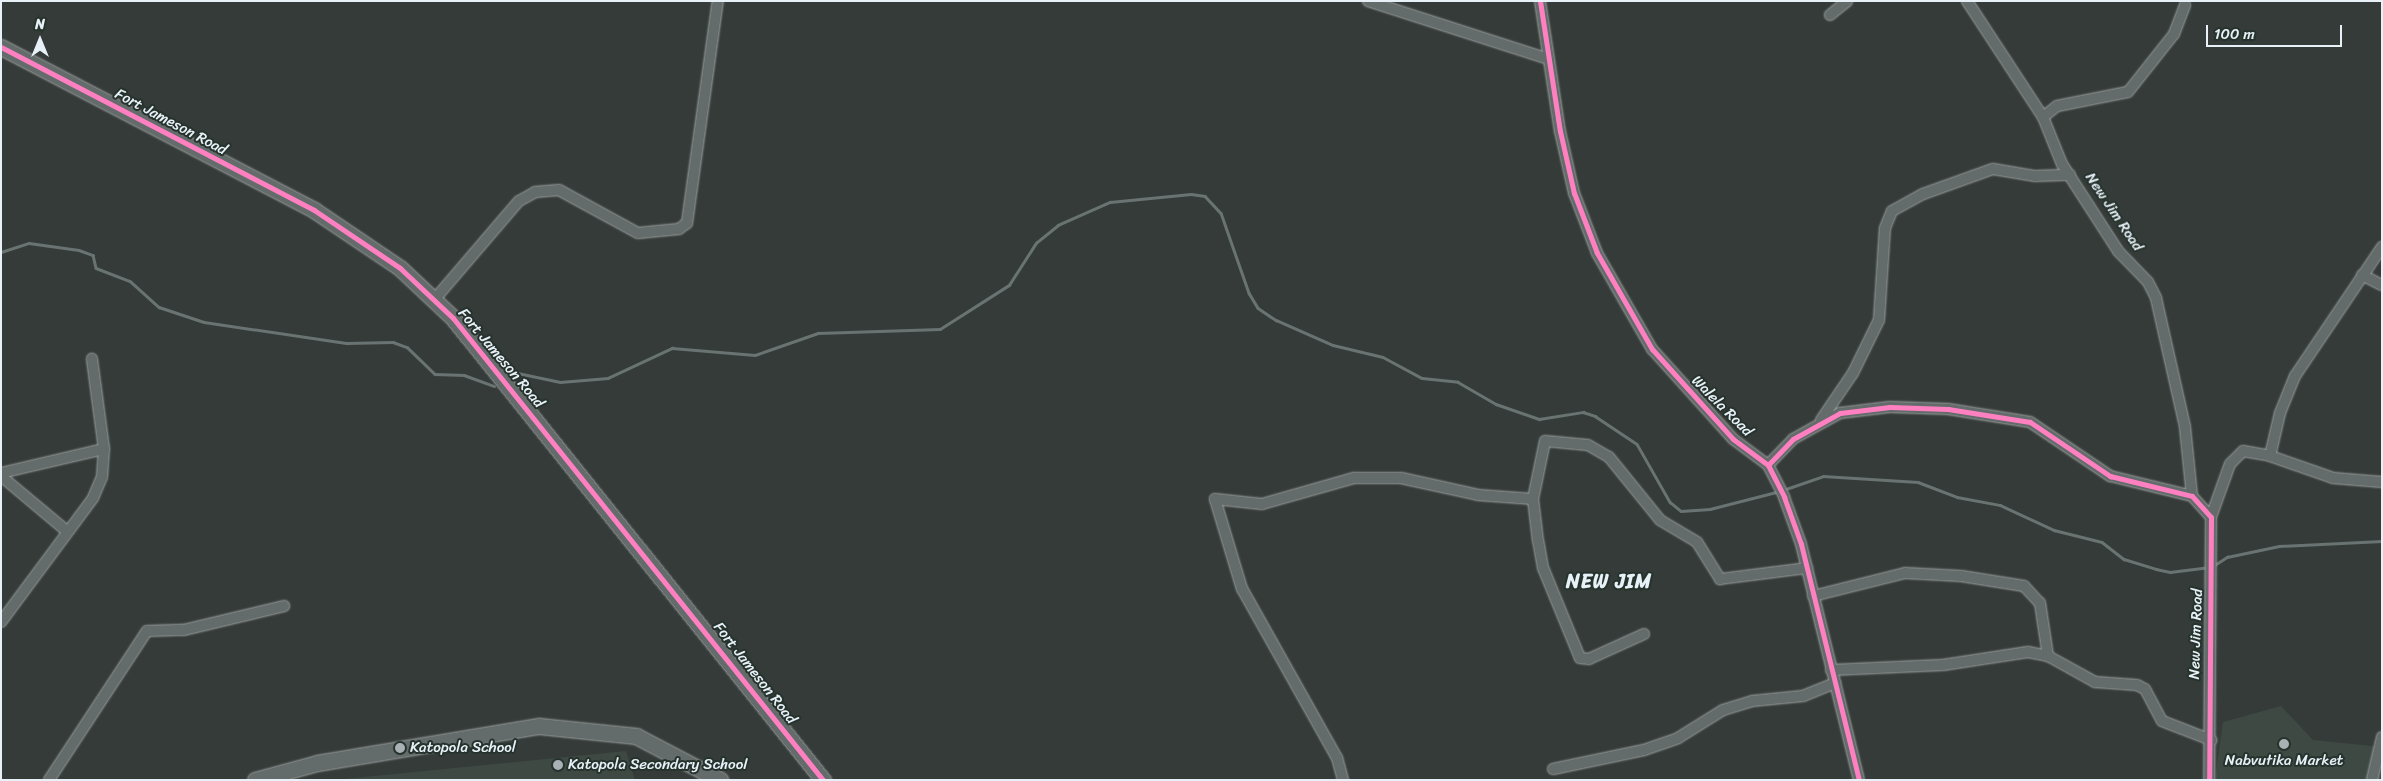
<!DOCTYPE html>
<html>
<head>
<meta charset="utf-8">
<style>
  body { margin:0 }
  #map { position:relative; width:2383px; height:781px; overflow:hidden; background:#353b38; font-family:Sriracha,sans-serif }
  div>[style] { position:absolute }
  .built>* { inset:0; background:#3e4944 }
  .stream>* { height:2.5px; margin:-1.25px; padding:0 1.25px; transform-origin:1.25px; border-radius:1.25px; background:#687372 }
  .roads { filter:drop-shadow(0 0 1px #9a9f9f) drop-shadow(0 0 1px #9a9f9f) }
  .street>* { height:10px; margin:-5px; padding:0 5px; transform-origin:5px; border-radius:5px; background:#646b6b }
  .secondary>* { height:15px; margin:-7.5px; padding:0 7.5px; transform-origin:7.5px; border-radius:7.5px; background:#646b6b }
  .cycleway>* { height:5px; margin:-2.5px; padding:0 2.5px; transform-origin:2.5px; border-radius:2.5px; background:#ff80c0 }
  .dots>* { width:14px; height:14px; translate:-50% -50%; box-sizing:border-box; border:2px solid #26332d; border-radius:50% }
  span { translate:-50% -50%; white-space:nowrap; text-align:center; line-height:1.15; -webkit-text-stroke:4px #26332d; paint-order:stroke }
  .street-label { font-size:15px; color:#e8f1f8 }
  .poi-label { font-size:15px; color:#e8f1f8 }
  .left { translate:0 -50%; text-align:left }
  .district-label { font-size:20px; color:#e8f1f8; font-weight:700; letter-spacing:1px }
  .frame { position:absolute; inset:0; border:2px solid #e8f1f8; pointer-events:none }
  .north { position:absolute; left:15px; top:15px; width:50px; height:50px; -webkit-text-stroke:4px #26332d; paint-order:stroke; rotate:0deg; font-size:14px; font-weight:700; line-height:20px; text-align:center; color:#e8f1f8 }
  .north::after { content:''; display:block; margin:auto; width:18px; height:22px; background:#e8f1f8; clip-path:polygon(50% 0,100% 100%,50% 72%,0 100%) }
  .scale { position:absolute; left:2206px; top:25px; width:136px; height:22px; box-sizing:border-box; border:2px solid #e8f1f8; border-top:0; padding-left:6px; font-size:15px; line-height:18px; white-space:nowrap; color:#e8f1f8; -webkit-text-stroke:4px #26332d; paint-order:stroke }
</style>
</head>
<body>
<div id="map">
  <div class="built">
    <i style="clip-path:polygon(2281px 706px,2313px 740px,2382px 747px,2382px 780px,2215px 780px,2223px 722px)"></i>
    <i style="clip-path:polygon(626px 751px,635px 780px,340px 780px,344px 779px)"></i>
  </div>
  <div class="stream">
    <i style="left:1px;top:252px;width:29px;rotate:-18deg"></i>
    <i style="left:29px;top:243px;width:50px;rotate:8deg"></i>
    <i style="left:79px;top:250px;width:15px;rotate:20deg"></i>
    <i style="left:93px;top:255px;width:13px;rotate:77deg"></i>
    <i style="left:96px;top:268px;width:36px;rotate:21deg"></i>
    <i style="left:130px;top:281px;width:39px;rotate:42deg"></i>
    <i style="left:159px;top:307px;width:47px;rotate:18.4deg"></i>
    <i style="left:204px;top:322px;width:145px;rotate:8.4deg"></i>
    <i style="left:347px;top:343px;width:46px;rotate:-1.2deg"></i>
    <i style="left:393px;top:342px;width:15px;rotate:20deg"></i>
    <i style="left:407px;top:347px;width:39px;rotate:44deg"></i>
    <i style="left:435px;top:374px;width:29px;rotate:2deg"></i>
    <i style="left:464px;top:375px;width:32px;rotate:20deg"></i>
    <i style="left:513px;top:372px;width:48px;rotate:12deg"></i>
    <i style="left:560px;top:382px;width:48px;rotate:-4.8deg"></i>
    <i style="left:608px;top:378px;width:71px;rotate:-25.1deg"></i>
    <i style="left:672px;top:348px;width:83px;rotate:4.8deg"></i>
    <i style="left:755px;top:355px;width:67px;rotate:-19.2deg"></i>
    <i style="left:818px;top:333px;width:122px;rotate:-1.9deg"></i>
    <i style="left:940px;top:329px;width:82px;rotate:-32.5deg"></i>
    <i style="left:1009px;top:285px;width:50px;rotate:-57.3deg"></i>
    <i style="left:1036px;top:243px;width:28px;rotate:-39deg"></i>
    <i style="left:1058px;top:225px;width:57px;rotate:-23.9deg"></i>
    <i style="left:1110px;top:202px;width:81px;rotate:-5.6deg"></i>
    <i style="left:1191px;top:194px;width:14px;rotate:8deg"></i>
    <i style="left:1205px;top:196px;width:23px;rotate:47deg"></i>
    <i style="left:1221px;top:213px;width:85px;rotate:70.7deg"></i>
    <i style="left:1249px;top:293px;width:17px;rotate:59deg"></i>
    <i style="left:1258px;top:308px;width:22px;rotate:34deg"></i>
    <i style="left:1276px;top:320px;width:62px;rotate:23.7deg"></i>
    <i style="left:1333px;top:345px;width:51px;rotate:13.5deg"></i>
    <i style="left:1383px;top:357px;width:44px;rotate:28.3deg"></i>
    <i style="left:1422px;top:378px;width:36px;rotate:6deg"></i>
    <i style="left:1458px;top:382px;width:44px;rotate:30.1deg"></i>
    <i style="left:1496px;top:404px;width:46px;rotate:19.2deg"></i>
    <i style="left:1539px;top:419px;width:45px;rotate:-9deg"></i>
    <i style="left:1583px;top:412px;width:13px;rotate:18deg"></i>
    <i style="left:1595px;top:416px;width:50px;rotate:33.7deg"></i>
    <i style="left:1637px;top:444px;width:67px;rotate:60.4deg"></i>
    <i style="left:1670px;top:502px;width:14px;rotate:39deg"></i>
    <i style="left:1681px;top:511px;width:29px;rotate:-4deg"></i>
    <i style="left:1710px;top:509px;width:68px;rotate:-14.4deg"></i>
    <i style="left:1786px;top:489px;width:39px;rotate:-19deg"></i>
    <i style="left:1823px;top:476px;width:95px;rotate:3.6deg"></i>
    <i style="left:1918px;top:482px;width:42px;rotate:21deg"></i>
    <i style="left:1957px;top:497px;width:44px;rotate:10.5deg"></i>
    <i style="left:2000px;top:505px;width:60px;rotate:24.8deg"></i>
    <i style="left:2054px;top:530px;width:49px;rotate:14deg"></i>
    <i style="left:2102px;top:542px;width:28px;rotate:38deg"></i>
    <i style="left:2124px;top:559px;width:34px;rotate:17deg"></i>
    <i style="left:2156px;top:569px;width:14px;rotate:12deg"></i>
    <i style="left:2170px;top:572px;width:38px;rotate:-7deg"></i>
    <i style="left:2213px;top:566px;width:17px;rotate:-33deg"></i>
    <i style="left:2227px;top:557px;width:53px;rotate:-11.9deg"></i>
    <i style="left:2279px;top:546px;width:103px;rotate:-2.8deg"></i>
  </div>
  <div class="roads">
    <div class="street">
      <i style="left:1368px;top:1px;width:187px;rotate:17.8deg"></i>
      <i style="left:1540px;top:1px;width:132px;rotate:81.3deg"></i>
      <i style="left:1560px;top:131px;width:64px;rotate:77.3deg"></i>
      <i style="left:1574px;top:193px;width:64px;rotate:69deg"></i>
      <i style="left:1597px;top:253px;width:111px;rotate:60.2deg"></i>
      <i style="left:1652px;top:349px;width:121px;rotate:48deg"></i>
      <i style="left:1733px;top:439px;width:44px;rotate:36.6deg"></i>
      <i style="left:1768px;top:465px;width:36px;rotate:63deg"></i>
      <i style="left:1784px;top:497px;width:50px;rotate:70.1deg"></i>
      <i style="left:1801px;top:544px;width:243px;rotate:76.2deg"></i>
      <i style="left:1967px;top:1px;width:139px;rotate:56.8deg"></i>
      <i style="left:2043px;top:117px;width:51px;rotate:68deg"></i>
      <i style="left:2062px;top:164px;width:103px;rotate:57.2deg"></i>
      <i style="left:2118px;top:251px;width:43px;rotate:45.9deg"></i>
      <i style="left:2148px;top:282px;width:18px;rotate:63deg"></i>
      <i style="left:2156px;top:298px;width:132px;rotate:77.3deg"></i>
      <i style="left:2185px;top:427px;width:69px;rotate:84.2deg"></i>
      <i style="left:1830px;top:15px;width:22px;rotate:-39deg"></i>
      <i style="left:2043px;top:117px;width:18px;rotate:-38deg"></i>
      <i style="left:2057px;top:106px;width:72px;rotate:-11.2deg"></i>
      <i style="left:2128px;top:92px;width:74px;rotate:-51.6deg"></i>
      <i style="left:2174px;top:34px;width:31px;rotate:-69deg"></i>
      <i style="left:2362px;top:275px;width:22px;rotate:27deg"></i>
      <i style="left:434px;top:300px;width:130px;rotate:-49.4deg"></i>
      <i style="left:519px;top:201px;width:18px;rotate:-29deg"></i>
      <i style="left:535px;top:192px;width:24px;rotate:-5deg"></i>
      <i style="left:559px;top:190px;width:90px;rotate:28.6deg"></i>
      <i style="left:638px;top:233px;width:41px;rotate:-5.6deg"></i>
      <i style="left:679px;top:229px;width:10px;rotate:-37deg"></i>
      <i style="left:687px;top:223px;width:224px;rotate:-82.1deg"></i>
      <i style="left:1821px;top:420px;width:57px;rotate:-55.8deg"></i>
      <i style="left:1853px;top:373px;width:59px;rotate:-63.9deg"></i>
      <i style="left:1879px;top:320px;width:92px;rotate:-86.3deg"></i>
      <i style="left:1885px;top:228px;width:18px;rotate:-68deg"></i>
      <i style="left:1892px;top:211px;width:35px;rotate:-29deg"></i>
      <i style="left:1923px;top:194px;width:74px;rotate:-19.7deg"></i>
      <i style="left:1993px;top:169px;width:43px;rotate:9.5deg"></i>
      <i style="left:2035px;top:176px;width:35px;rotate:-2deg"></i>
      <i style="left:2270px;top:456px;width:44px;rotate:-76.9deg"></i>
      <i style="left:2280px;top:413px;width:40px;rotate:-68deg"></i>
      <i style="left:2295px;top:376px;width:156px;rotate:-56deg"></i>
      <i style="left:1768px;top:465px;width:36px;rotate:-46deg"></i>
      <i style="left:1793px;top:439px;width:54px;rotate:-29deg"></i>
      <i style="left:1840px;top:413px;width:50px;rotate:-6.8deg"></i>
      <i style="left:1890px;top:407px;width:58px;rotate:2deg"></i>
      <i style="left:1948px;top:409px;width:83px;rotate:9deg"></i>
      <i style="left:2030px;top:422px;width:97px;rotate:34deg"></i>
      <i style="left:2110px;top:476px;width:84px;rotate:13.7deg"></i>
      <i style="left:2192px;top:496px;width:28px;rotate:48deg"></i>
      <i style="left:2211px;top:517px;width:263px;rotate:90.4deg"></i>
      <i style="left:1px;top:473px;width:106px;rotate:-13.1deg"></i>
      <i style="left:1px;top:476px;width:87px;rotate:39.9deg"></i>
      <i style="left:2211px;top:517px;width:56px;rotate:-70.3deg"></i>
      <i style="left:2230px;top:464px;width:18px;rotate:-45deg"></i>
      <i style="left:2243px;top:451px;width:27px;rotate:10deg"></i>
      <i style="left:2270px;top:456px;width:67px;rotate:19.2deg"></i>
      <i style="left:2333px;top:478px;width:49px;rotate:4.7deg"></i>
      <i style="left:1813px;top:596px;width:95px;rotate:-14deg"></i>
      <i style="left:1905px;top:573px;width:56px;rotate:3.1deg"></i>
      <i style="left:1961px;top:576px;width:64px;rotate:9deg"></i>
      <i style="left:2024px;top:586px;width:23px;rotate:47deg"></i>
      <i style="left:2040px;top:603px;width:54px;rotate:81.4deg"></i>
      <i style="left:1px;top:622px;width:154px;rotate:-53.4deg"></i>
      <i style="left:93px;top:498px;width:23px;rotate:-67deg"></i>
      <i style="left:102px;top:477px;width:28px;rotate:-86deg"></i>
      <i style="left:104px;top:449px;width:91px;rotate:-97.6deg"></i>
      <i style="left:1644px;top:634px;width:60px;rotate:155.6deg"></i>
      <i style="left:1589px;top:659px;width:9px;rotate:-174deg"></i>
      <i style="left:1580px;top:658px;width:97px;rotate:-112.3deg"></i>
      <i style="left:1543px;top:568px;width:27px;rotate:-100deg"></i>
      <i style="left:1538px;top:541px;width:42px;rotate:-96.8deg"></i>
      <i style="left:1533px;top:499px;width:59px;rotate:-78.3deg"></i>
      <i style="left:1545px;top:441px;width:43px;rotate:5.3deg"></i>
      <i style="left:1588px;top:445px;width:24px;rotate:30deg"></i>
      <i style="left:1609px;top:457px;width:81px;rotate:51deg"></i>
      <i style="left:1660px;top:520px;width:43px;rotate:30.7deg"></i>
      <i style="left:1697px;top:542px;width:44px;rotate:58.1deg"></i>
      <i style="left:1720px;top:579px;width:88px;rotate:-7.2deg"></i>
      <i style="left:1831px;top:670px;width:112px;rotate:-2.6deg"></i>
      <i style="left:1943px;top:665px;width:86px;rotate:-8.7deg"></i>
      <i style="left:2028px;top:652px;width:20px;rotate:11deg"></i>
      <i style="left:2048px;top:656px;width:54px;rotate:29deg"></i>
      <i style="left:2095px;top:682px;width:42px;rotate:4.1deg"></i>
      <i style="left:2137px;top:685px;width:9px;rotate:27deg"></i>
      <i style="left:2145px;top:689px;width:36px;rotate:62deg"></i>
      <i style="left:2162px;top:721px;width:53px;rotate:21.2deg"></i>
      <i style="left:1553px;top:769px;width:93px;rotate:-11.8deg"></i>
      <i style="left:1644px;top:750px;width:36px;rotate:-19deg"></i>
      <i style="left:1678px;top:738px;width:53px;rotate:-31.9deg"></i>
      <i style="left:1723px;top:710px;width:30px;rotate:-17deg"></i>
      <i style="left:1752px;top:701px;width:51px;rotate:-5.6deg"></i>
      <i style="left:1803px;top:696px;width:35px;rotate:-22deg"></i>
      <i style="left:49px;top:780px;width:178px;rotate:-56.7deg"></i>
      <i style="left:147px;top:631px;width:37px;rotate:-2deg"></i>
      <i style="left:184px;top:630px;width:103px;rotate:-13.5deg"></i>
      <i style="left:1343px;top:780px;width:23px;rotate:-105deg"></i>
      <i style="left:1337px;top:758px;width:194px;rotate:-119.3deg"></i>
      <i style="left:1242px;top:589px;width:94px;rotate:-106.7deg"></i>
      <i style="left:1215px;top:499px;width:47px;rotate:6.1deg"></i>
      <i style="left:1262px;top:504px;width:96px;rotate:-15.8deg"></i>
      <i style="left:1354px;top:478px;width:47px"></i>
      <i style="left:1401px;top:478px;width:79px;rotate:12.4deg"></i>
      <i style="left:1478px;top:495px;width:55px;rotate:4.2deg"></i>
      <i style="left:2372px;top:780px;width:44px;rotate:-76.9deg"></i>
    </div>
    <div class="secondary">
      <i style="left:1px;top:47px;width:353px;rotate:27.5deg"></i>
      <i style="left:314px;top:210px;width:104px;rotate:34deg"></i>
      <i style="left:400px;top:268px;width:73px;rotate:43.3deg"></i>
      <i style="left:453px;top:318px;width:592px;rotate:51.31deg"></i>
      <i style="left:255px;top:780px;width:64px;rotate:-15.3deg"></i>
      <i style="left:317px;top:763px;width:225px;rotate:-9.5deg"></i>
      <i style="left:539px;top:726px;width:98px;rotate:5.9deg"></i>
      <i style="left:636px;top:736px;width:95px;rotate:27.6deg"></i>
    </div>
  </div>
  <div class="cycleway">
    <i style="left:1540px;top:1px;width:132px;rotate:81.3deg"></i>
    <i style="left:1560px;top:131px;width:64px;rotate:77.3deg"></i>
    <i style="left:1574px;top:193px;width:64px;rotate:69deg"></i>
    <i style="left:1597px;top:253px;width:111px;rotate:60.2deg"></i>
    <i style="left:1652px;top:349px;width:121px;rotate:48deg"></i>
    <i style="left:1733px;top:439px;width:44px;rotate:36.6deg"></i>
    <i style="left:1768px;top:465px;width:36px;rotate:63deg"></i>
    <i style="left:1784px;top:497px;width:50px;rotate:70.1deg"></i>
    <i style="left:1801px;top:544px;width:243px;rotate:76.2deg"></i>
    <i style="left:1px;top:47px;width:353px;rotate:27.5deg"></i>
    <i style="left:314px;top:210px;width:104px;rotate:34deg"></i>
    <i style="left:400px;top:268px;width:73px;rotate:43.3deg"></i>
    <i style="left:453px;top:318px;width:592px;rotate:51.31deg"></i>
    <i style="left:1768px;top:465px;width:36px;rotate:-46deg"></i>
    <i style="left:1793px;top:439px;width:54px;rotate:-29deg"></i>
    <i style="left:1840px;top:413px;width:50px;rotate:-6.8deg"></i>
    <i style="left:1890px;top:407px;width:58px;rotate:2deg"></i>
    <i style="left:1948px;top:409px;width:83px;rotate:9deg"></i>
    <i style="left:2030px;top:422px;width:97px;rotate:34deg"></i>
    <i style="left:2110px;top:476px;width:84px;rotate:13.7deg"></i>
    <i style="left:2192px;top:496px;width:28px;rotate:48deg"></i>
    <i style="left:2211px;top:517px;width:263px;rotate:90.4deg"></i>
  </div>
  <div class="dots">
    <i style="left:2284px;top:744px;background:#a9b1b5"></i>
    <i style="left:400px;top:748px;background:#a9b1b5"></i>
    <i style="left:558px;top:765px;background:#a9b1b5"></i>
  </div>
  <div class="street-label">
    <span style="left:171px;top:122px;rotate:28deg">Fort Jameson Road</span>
    <span style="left:2114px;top:212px;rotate:56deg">New Jim Road</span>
    <span style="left:501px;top:358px;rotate:50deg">Fort Jameson Road</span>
    <span style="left:1722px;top:406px;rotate:45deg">Walela Road</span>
    <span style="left:2196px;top:634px;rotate:-88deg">New Jim Road</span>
    <span style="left:755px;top:673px;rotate:52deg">Fort Jameson Road</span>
  </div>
  <div class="poi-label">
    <span class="left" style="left:410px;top:748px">Katopola School</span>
    <span style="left:2284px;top:761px">Nabvutika Market</span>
    <span class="left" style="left:568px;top:765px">Katopola Secondary School</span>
  </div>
  <div class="district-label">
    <span style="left:1609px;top:581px">NEW JIM</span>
  </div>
  <div class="frame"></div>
  <div class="north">N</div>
  <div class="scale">100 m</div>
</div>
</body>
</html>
